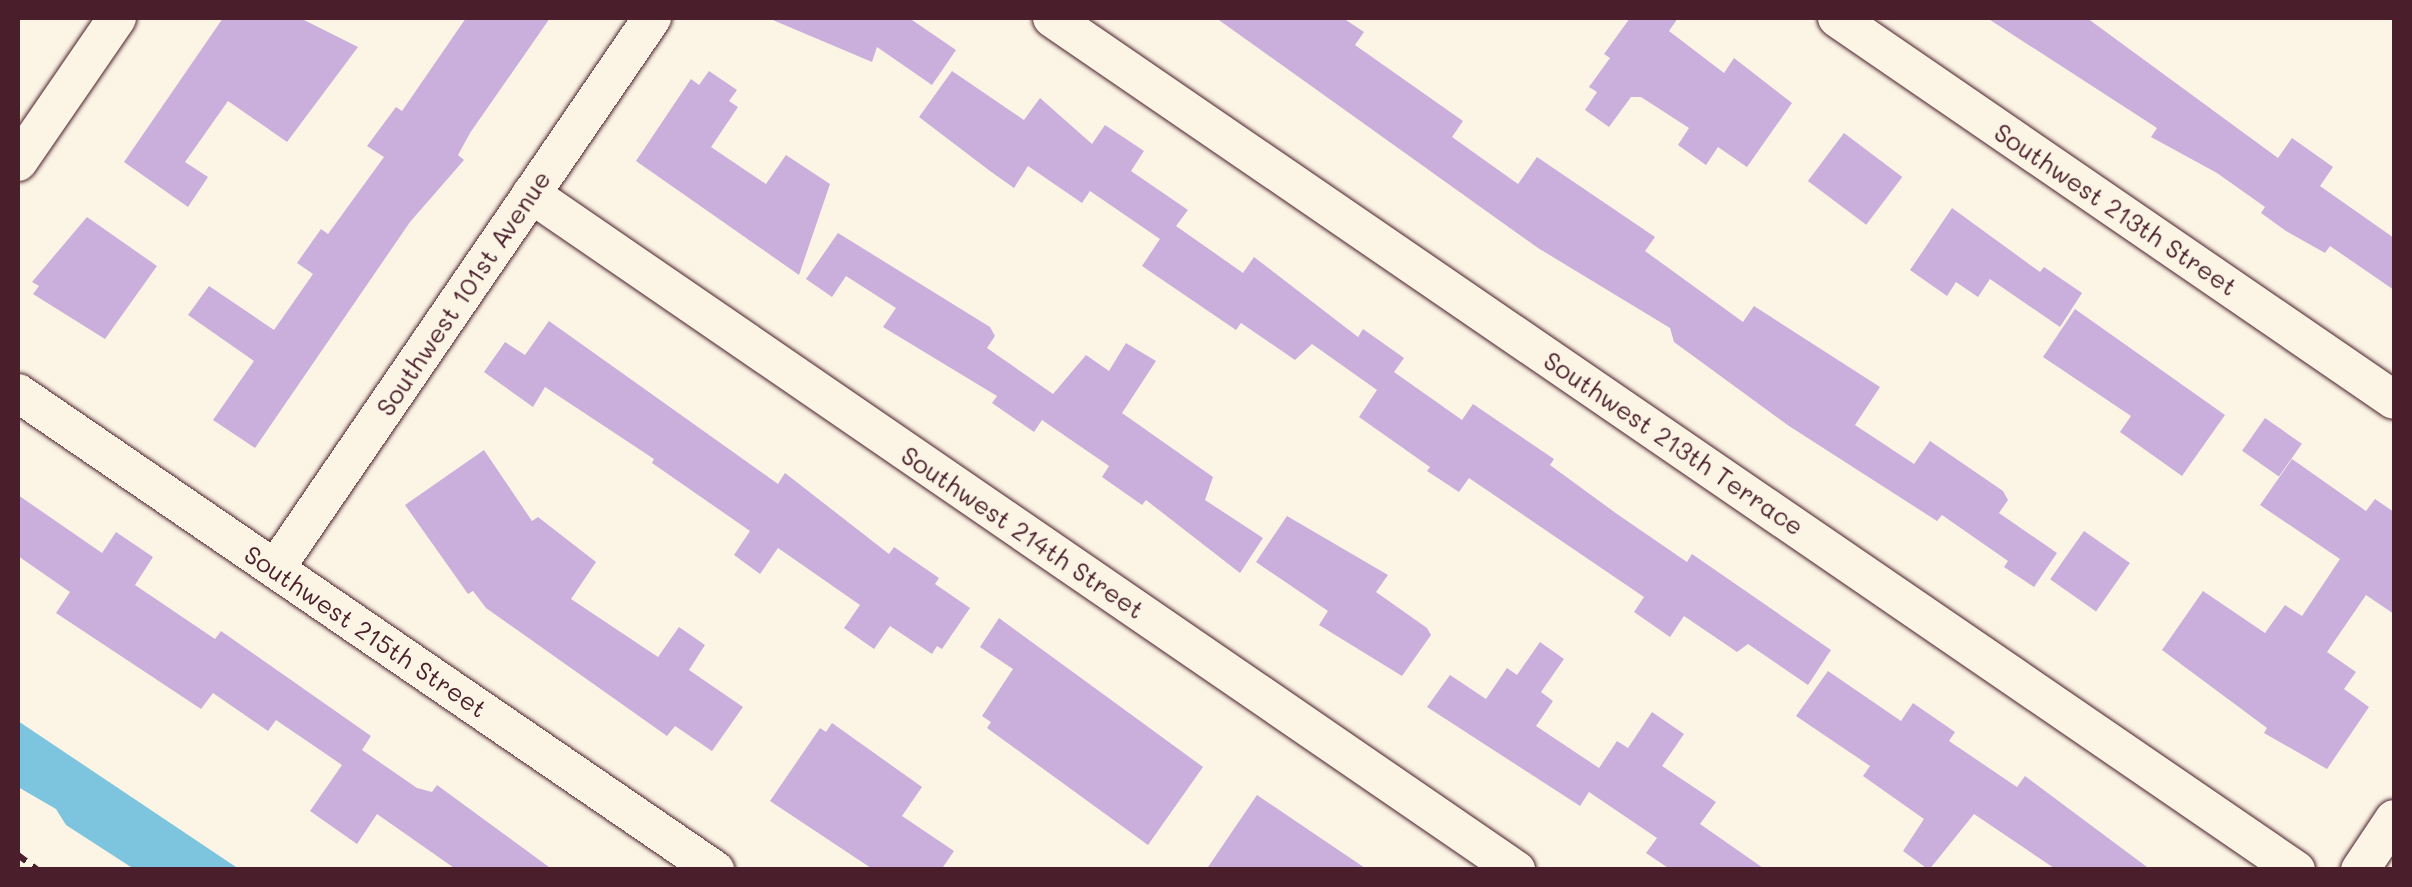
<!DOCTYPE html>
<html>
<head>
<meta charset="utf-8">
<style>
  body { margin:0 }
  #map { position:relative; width:2412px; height:887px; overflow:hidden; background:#fcf5e5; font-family:Mali,sans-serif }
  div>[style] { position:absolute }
  .water>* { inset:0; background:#7dc4de }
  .building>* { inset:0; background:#caafdc; transform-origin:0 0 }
  .path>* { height:6px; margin-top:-3px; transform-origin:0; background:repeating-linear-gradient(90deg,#4a1f2b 0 10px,transparent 0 18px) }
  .roads { filter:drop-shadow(0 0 2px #4a1f2b) drop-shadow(0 0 2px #4a1f2b) }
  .minor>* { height:38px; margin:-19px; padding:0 19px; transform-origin:19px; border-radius:19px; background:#fcf5e5 }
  span { translate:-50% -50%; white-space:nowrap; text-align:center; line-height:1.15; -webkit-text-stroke:10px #fcf5e5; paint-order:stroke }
  .street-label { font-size:25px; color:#4a1f2b }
  .frame { position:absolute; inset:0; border:20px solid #4a1f2b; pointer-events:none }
</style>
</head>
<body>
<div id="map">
  <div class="water">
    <i style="clip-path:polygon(18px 721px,239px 869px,134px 869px,66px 825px,56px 809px,18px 787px)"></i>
  </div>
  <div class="building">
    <i style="clip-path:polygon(223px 18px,300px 18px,358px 47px,287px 142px,228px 101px,185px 162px,208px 177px,188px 207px,124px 162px)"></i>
    <i style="clip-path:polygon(466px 18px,550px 18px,470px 133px,458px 155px,464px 160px,410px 222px,255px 448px,213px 420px,254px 361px,188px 315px,209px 286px,274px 330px,313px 274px,297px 263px,321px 229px,328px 234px,384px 157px,367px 146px,396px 107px,402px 111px)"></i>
    <i style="clip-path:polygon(768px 18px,909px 18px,956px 50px,932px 85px,877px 47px,872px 62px)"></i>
    <i style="clip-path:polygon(1216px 18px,1343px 18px,1364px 32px,1355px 45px,1463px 121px,1452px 137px,1518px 184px,1537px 157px,1655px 237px,1645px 251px,1743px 322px,1754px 306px,1880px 387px,1855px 425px,1914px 464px,1930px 441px,2003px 491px,2008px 500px,1999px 513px,2057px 553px,2034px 587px,2004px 567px,2008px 561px,1942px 515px,1937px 521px,1789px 426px,1674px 342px,1670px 328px,1538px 248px)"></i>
    <i style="clip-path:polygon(1630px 18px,1678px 18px,1669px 31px,1724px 73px,1734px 58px,1792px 103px,1747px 167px,1718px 147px,1706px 165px,1678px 145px,1689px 128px,1641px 97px,1631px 97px,1609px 127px,1585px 110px,1597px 92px,1589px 87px,1610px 58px,1604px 54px)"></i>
    <i style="clip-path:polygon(1987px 18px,2087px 18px,2278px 158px,2292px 138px,2333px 167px,2320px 186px,2394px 238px,2394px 290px,2330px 246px,2325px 253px,2286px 231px,2261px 213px,2265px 207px,2217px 173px,2151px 137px,2157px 128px)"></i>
    <i style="clip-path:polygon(709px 71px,737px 90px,729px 101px,738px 107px,711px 147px,766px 184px,786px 155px,830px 184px,799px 275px,636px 161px,691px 79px,699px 85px)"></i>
    <i style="clip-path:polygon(952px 71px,1024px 120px,1040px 98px,1092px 144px,1105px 125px,1144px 151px,1131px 171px,1188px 210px,1176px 226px,1243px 273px,1254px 257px,1358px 337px,1363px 329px,1404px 358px,1394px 372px,1462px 420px,1473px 404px,1554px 459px,1550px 465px,1617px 514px,1687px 562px,1692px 554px,1831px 650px,1808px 685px,1748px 644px,1737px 652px,1684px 616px,1670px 637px,1634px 612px,1644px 597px,1469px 478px,1459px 492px,1427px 471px,1430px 467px,1359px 417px,1377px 390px,1312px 344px,1295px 360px,1241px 323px,1236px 330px,1142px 266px,1160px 239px,1090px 191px,1082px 203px,1028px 166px,1014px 188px,990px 171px,919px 117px)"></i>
    <i style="left:1844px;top:133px;width:73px;height:60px;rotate:37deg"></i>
    <i style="clip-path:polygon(1952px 208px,2040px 272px,2044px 267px,2082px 293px,2060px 327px,1990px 279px,1978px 297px,1956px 282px,1947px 296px,1910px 270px)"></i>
    <i style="clip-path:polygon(87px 217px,157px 266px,105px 339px,33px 294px,39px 286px,32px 282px)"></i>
    <i style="clip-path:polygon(838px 233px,990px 327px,995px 336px,987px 348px,1053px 394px,1086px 355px,1109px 371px,1126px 343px,1156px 361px,1122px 413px,1213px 477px,1205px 500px,1263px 538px,1240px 573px,1146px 500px,1142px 505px,1102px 477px,1109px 466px,1042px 420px,1034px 432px,992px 403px,997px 396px,883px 327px,896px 308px,846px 276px,832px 297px,806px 279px)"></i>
    <i style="clip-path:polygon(2075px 309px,2225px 415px,2182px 476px,2120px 432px,2131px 416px,2043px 357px)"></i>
    <i style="clip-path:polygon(549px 321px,778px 484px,785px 473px,889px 554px,894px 547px,939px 578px,935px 584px,970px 608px,942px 649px,937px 646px,932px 654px,890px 626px,874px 649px,844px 628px,860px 605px,778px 548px,760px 574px,734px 555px,750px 531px,652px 463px,654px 459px,545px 387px,533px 407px,484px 372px,505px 342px,525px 355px)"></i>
    <i style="left:2265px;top:418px;width:45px;height:40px;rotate:35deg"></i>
    <i style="clip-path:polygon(484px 450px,532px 521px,538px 517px,596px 562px,571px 599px,658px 657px,679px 627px,705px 645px,689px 670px,743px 707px,712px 751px,675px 726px,667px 736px,486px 608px,473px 591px,468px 594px,405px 505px)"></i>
    <i style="clip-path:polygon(2292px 459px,2366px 511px,2375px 499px,2394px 512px,2394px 614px,2366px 595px,2327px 652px,2356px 672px,2344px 689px,2369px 707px,2327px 769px,2264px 733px,2267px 728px,2162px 650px,2203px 591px,2265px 633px,2285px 605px,2302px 616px,2340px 559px,2260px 505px)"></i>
    <i style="clip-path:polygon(18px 495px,102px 553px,116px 532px,153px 557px,135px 585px,215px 639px,221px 631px,371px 736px,362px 750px,417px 788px,432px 792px,437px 785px,553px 870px,457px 870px,377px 814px,357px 844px,310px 811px,342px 765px,276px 720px,268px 731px,213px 693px,201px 709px,56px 613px,70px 592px,18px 556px)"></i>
    <i style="clip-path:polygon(1287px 516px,1388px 575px,1376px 592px,1427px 628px,1431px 635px,1402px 676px,1319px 625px,1328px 611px,1256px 562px)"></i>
    <i style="left:2084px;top:531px;width:56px;height:59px;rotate:35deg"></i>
    <i style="clip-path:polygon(999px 618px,1203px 767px,1148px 845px,987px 728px,991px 722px,982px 716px,1013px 669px,980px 647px)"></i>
    <i style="clip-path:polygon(1540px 642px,1564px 659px,1541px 692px,1553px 701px,1536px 726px,1599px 768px,1617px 741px,1628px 748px,1652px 712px,1684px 734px,1662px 766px,1716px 802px,1700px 824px,1766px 870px,1671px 870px,1646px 853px,1657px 838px,1589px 792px,1580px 806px,1427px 707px,1450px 675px,1486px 699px,1507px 668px,1517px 675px)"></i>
    <i style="clip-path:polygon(1828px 671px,1901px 721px,1913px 703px,1955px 732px,1949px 741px,2017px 787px,2025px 776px,2151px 870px,2057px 870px,1974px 814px,1929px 870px,1903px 851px,1924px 819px,1863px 776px,1870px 766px,1796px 716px)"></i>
    <i style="clip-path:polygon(832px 723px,922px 787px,902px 816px,954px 851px,941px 870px,874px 870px,770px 801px,820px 728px,826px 732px)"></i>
    <i style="clip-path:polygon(1257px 795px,1325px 841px,1368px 870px,1206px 870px)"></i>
  </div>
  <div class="path">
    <i style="left:18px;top:855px;width:25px;rotate:37deg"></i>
  </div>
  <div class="roads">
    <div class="minor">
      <i style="left:1052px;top:18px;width:1508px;rotate:34.41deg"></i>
      <i style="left:1837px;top:18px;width:675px;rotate:34.44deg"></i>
      <i style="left:18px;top:162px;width:175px;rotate:-55.5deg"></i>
      <i style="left:531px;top:194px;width:1195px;rotate:34.46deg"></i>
      <i style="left:18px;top:393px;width:845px;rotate:34.39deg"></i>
      <i style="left:275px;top:569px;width:668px;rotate:-55.62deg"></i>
      <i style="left:2360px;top:870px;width:61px;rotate:-56.3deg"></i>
    </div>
  </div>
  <div class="street-label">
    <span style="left:2116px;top:209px;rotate:34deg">Southwest 213th Street</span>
    <span style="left:463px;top:293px;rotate:-56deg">Southwest 101st Avenue</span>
    <span style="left:1674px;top:443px;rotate:34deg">Southwest 213th Terrace</span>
    <span style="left:1023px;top:532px;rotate:34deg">Southwest 214th Street</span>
    <span style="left:366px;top:631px;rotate:34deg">Southwest 215th Street</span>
  </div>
  <div class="frame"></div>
</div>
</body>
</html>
